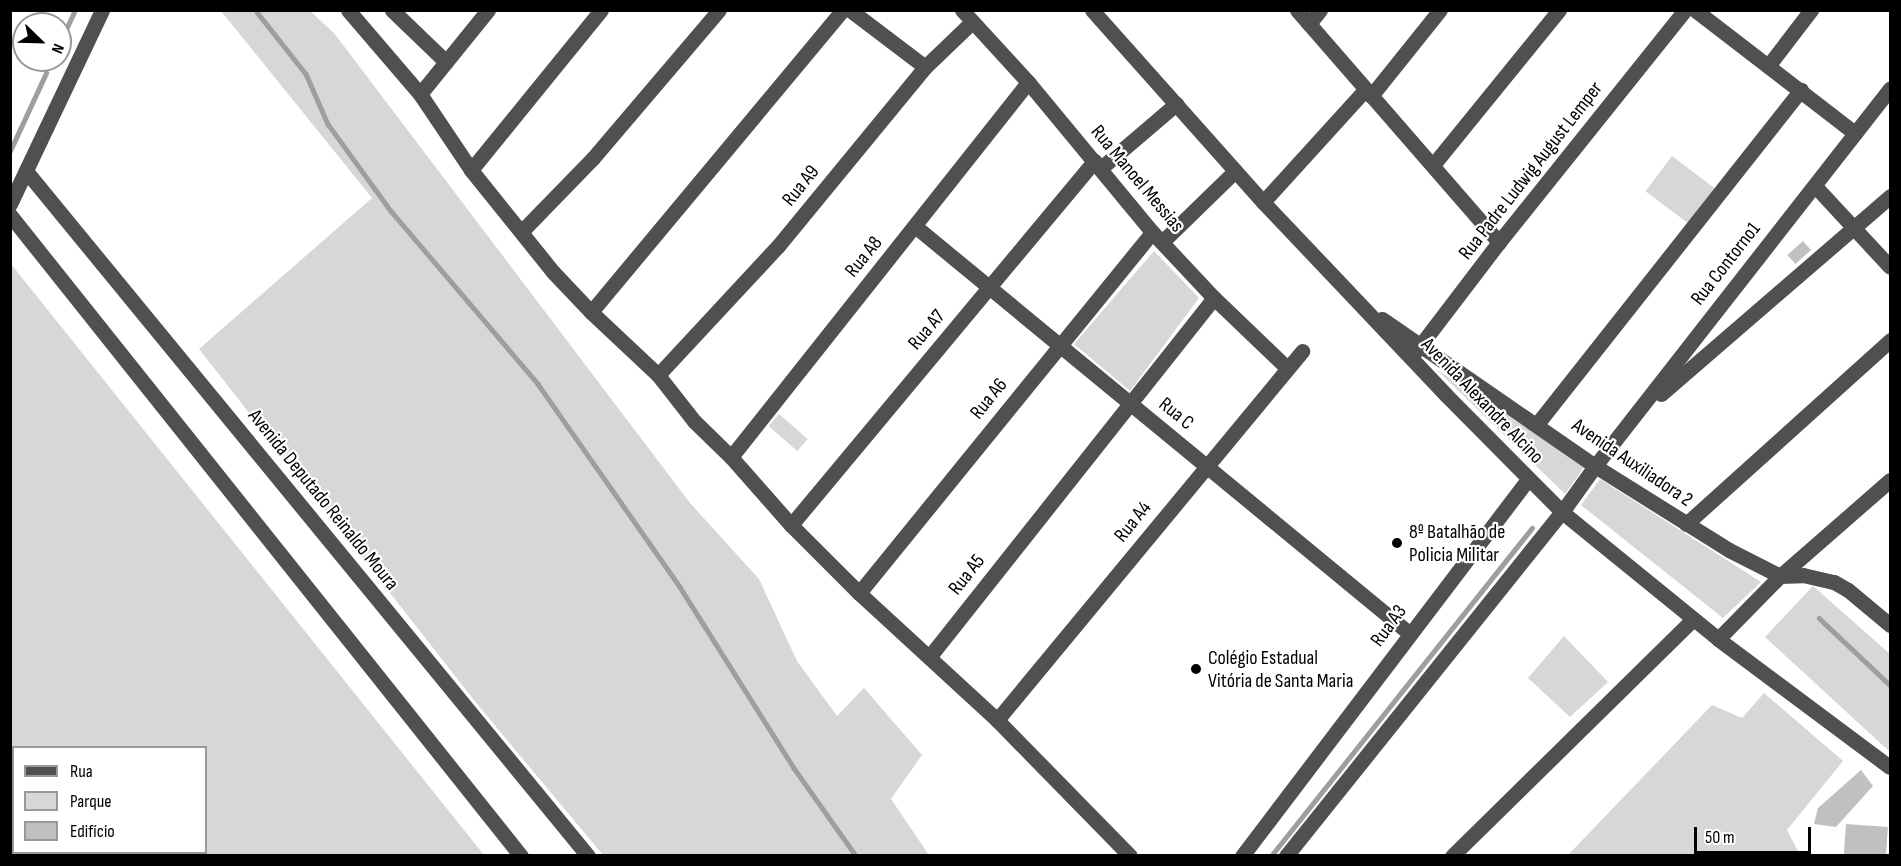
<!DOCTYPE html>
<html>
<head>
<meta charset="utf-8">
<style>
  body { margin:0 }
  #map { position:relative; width:1901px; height:866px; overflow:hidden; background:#fff; font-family:"Sofia Sans Condensed",sans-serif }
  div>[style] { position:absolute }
  .green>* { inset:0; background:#d7d7d7; transform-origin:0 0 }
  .stream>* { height:4.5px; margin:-2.25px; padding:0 2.25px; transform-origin:2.25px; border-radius:2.25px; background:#9e9e9e }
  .building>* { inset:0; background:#c0c0c0; transform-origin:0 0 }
  .minor>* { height:15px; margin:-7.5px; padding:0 7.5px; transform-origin:7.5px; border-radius:7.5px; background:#505050 }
  .dots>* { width:16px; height:16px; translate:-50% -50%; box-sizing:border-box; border:3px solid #fff; border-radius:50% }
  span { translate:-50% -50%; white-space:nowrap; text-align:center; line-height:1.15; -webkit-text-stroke:4.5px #fff; paint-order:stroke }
  .street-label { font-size:20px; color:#000 }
  .poi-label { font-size:20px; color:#000 }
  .left { translate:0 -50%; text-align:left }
  .frame { position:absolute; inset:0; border:12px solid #000; pointer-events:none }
  .legend { position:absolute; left:12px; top:746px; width:195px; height:108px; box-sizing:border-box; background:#fff; border:2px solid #999; margin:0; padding:8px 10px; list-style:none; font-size:18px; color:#000 }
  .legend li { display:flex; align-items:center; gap:12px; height:30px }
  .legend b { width:30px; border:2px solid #999 }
  .north { position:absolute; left:12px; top:12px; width:60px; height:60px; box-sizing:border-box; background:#fff; border:2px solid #999; border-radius:50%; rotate:113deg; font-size:16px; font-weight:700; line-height:24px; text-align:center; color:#000 }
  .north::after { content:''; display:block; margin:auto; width:21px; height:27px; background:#000; clip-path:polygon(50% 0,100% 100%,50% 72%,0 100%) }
  .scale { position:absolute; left:1694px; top:827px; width:117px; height:27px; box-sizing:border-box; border:3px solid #000; border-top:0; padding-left:8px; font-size:18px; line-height:21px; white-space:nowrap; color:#000; -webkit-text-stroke:4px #fff; paint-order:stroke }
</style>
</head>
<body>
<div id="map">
  <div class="green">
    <i style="clip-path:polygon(221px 11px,310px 11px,334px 33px,690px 503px,759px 579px,797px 661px,837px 716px,864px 688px,922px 755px,891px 799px,929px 855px,603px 855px,477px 704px,199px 349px,372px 198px)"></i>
    <i style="left:1672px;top:156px;width:53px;height:44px;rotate:37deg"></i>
    <i style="clip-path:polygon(1154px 251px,1199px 298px,1130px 391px,1074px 344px)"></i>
    <i style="clip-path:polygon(evenodd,10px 264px,11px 264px,484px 855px,11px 855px,10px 264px,14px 748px,206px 748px,206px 852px,14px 852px,14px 748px)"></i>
    <i style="clip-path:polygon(1436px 369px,1585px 466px,1565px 494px)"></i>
    <i style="left:779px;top:414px;width:38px;height:16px;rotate:41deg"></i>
    <i style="clip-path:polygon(1600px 479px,1761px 582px,1723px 618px,1581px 505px)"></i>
    <i style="clip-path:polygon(1813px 586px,1890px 654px,1890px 752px,1765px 637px)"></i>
    <i style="clip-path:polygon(1564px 636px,1608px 682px,1570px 717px,1528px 678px)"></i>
    <i style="clip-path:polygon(1764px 693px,1843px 761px,1787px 830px,1800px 855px,1568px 855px,1712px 705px,1742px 718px)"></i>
  </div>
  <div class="stream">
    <i style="left:257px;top:12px;width:79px;rotate:51.7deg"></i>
    <i style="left:306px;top:74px;width:55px;rotate:66.3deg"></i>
    <i style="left:328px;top:124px;width:107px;rotate:54.1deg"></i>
    <i style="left:391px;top:211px;width:227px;rotate:49.6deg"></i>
    <i style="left:538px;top:384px;width:248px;rotate:55deg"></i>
    <i style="left:680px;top:587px;width:214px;rotate:57.8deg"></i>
    <i style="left:794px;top:768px;width:108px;rotate:54.8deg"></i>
    <i style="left:61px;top:40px;width:33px;rotate:-65deg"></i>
    <i style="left:10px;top:151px;width:86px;rotate:-65.2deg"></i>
    <i style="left:1819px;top:618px;width:98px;rotate:43.3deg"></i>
    <i style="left:1271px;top:856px;width:419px;rotate:-51.5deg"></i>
  </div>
  <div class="building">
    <i style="left:1803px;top:241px;width:12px;height:21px;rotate:48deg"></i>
    <i style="clip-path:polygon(1861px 770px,1873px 786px,1836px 827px,1814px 824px,1818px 808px)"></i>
    <i style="left:1846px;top:824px;width:42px;height:32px;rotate:4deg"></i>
  </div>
  <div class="minor">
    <i style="left:348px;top:10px;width:111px;rotate:49.4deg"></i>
    <i style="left:420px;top:94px;width:92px;rotate:56.1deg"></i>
    <i style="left:471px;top:170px;width:131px;rotate:51.2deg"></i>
    <i style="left:553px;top:272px;width:55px;rotate:46.5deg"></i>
    <i style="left:591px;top:312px;width:92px;rotate:43.2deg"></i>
    <i style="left:658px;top:375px;width:58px;rotate:52deg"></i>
    <i style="left:694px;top:421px;width:52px;rotate:44.2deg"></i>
    <i style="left:731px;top:457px;width:91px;rotate:48.6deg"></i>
    <i style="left:791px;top:525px;width:96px;rotate:45deg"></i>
    <i style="left:859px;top:593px;width:188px;rotate:42.6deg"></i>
    <i style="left:997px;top:720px;width:190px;rotate:45.6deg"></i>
    <i style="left:392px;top:10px;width:75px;rotate:43.9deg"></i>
    <i style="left:850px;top:10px;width:94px;rotate:37.2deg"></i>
    <i style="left:962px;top:10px;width:98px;rotate:47.5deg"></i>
    <i style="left:1028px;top:82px;width:195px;rotate:50.4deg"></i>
    <i style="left:1152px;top:232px;width:91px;rotate:46.8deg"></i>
    <i style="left:1214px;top:298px;width:101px;rotate:43.8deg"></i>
    <i style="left:1092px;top:10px;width:257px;rotate:48.3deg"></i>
    <i style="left:1263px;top:202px;width:265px;rotate:46.5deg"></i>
    <i style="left:1445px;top:394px;width:166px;rotate:45.2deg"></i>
    <i style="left:1562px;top:512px;width:201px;rotate:39.1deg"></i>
    <i style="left:1718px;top:639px;width:214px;rotate:36.7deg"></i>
    <i style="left:1297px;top:10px;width:308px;rotate:49deg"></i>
    <i style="left:1695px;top:10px;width:202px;rotate:37.6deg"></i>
    <i style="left:1309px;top:24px;width:18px;rotate:-52deg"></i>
    <i style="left:1768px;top:66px;width:71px;rotate:-52.5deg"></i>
    <i style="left:420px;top:94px;width:108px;rotate:-51deg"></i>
    <i style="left:1371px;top:96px;width:110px;rotate:-51.3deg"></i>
    <i style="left:1433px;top:165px;width:200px;rotate:-50.9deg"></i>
    <i style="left:1101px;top:168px;width:99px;rotate:-40.5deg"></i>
    <i style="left:471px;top:170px;width:206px;rotate:-50.9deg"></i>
    <i style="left:26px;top:171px;width:886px;rotate:50.63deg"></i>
    <i style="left:1815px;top:186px;width:110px;rotate:47.2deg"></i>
    <i style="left:1263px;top:202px;width:151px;rotate:-47.7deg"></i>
    <i style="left:10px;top:204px;width:215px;rotate:-64.6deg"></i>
    <i style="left:10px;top:215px;width:820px;rotate:51.44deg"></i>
    <i style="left:916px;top:227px;width:639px;rotate:39.47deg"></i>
    <i style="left:522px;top:231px;width:102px;rotate:-45.8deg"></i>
    <i style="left:593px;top:158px;width:194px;rotate:-49.6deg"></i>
    <i style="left:1162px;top:242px;width:102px;rotate:-44.2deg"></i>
    <i style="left:591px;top:312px;width:393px;rotate:-50.2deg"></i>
    <i style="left:1382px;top:319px;width:259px;rotate:34.6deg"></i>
    <i style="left:1595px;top:466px;width:158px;rotate:32.1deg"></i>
    <i style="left:1729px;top:550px;width:57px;rotate:27deg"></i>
    <i style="left:1780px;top:576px;width:23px;rotate:-2deg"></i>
    <i style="left:1803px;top:575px;width:32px;rotate:13deg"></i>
    <i style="left:1834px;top:582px;width:16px;rotate:30deg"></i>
    <i style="left:1848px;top:590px;width:55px;rotate:39.8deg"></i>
    <i style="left:1416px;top:351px;width:137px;rotate:-52.7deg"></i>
    <i style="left:1499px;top:242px;width:297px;rotate:-51.3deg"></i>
    <i style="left:658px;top:375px;width:176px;rotate:-47.1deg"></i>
    <i style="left:778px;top:246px;width:232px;rotate:-50.6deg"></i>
    <i style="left:925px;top:67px;width:65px;rotate:-43.8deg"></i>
    <i style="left:1661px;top:394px;width:303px;rotate:-40.8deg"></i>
    <i style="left:1537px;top:424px;width:426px;rotate:-51.7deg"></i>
    <i style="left:731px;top:457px;width:478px;rotate:-51.6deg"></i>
    <i style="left:1686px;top:524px;width:275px;rotate:-42deg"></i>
    <i style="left:791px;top:525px;width:474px;rotate:-50.2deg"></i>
    <i style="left:859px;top:593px;width:465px;rotate:-50.9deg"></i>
    <i style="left:1718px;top:639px;width:88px;rotate:-45.5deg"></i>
    <i style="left:1780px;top:576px;width:146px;rotate:-41.1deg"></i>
    <i style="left:930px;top:656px;width:457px;rotate:-51.6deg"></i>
    <i style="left:997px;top:720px;width:479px;rotate:-50.4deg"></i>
    <i style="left:1242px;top:856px;width:473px;rotate:-52.8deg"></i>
    <i style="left:1286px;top:856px;width:441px;rotate:-51.3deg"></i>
    <i style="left:1562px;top:512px;width:57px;rotate:-54.3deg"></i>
    <i style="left:1595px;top:466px;width:479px;rotate:-52deg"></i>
    <i style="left:1452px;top:856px;width:338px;rotate:-44.5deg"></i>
  </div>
  <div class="dots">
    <i style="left:1397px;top:543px;background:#000"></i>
    <i style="left:1196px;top:669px;background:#000"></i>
  </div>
  <div class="street-label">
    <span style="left:1531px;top:171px;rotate:-52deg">Rua Padre Ludwig August Lemper</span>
    <span style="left:1137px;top:179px;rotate:50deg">Rua Manoel Messias</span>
    <span style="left:801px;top:186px;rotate:-51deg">Rua A9</span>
    <span style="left:864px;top:257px;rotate:-51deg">Rua A8</span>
    <span style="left:1726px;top:264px;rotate:-52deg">Rua Contorno1</span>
    <span style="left:927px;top:330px;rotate:-50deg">Rua A7</span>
    <span style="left:989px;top:399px;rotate:-51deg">Rua A6</span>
    <span style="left:1482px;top:401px;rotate:46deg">Avenida Alexandre Alcino</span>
    <span style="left:1176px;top:414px;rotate:39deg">Rua C</span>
    <span style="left:1632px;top:463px;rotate:34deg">Avenida Auxiliadora 2</span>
    <span style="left:323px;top:500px;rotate:51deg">Avenida Deputado Reinaldo Moura</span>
    <span style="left:1133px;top:522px;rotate:-51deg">Rua A4</span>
    <span style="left:967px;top:575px;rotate:-52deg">Rua A5</span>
    <span style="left:1389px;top:626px;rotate:-54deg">Rua A3</span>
  </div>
  <div class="poi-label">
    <span class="left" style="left:1409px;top:544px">8º Batalhão de<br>Policia Militar</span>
    <span class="left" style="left:1208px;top:670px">Colégio Estadual<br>Vitória de Santa Maria</span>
  </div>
  <div class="frame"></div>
  <ul class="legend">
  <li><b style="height:8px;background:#505050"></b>Rua</li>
  <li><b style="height:16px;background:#d7d7d7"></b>Parque</li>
  <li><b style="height:16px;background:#c0c0c0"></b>Edifício</li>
  </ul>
  <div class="north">N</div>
  <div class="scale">50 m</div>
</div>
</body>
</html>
